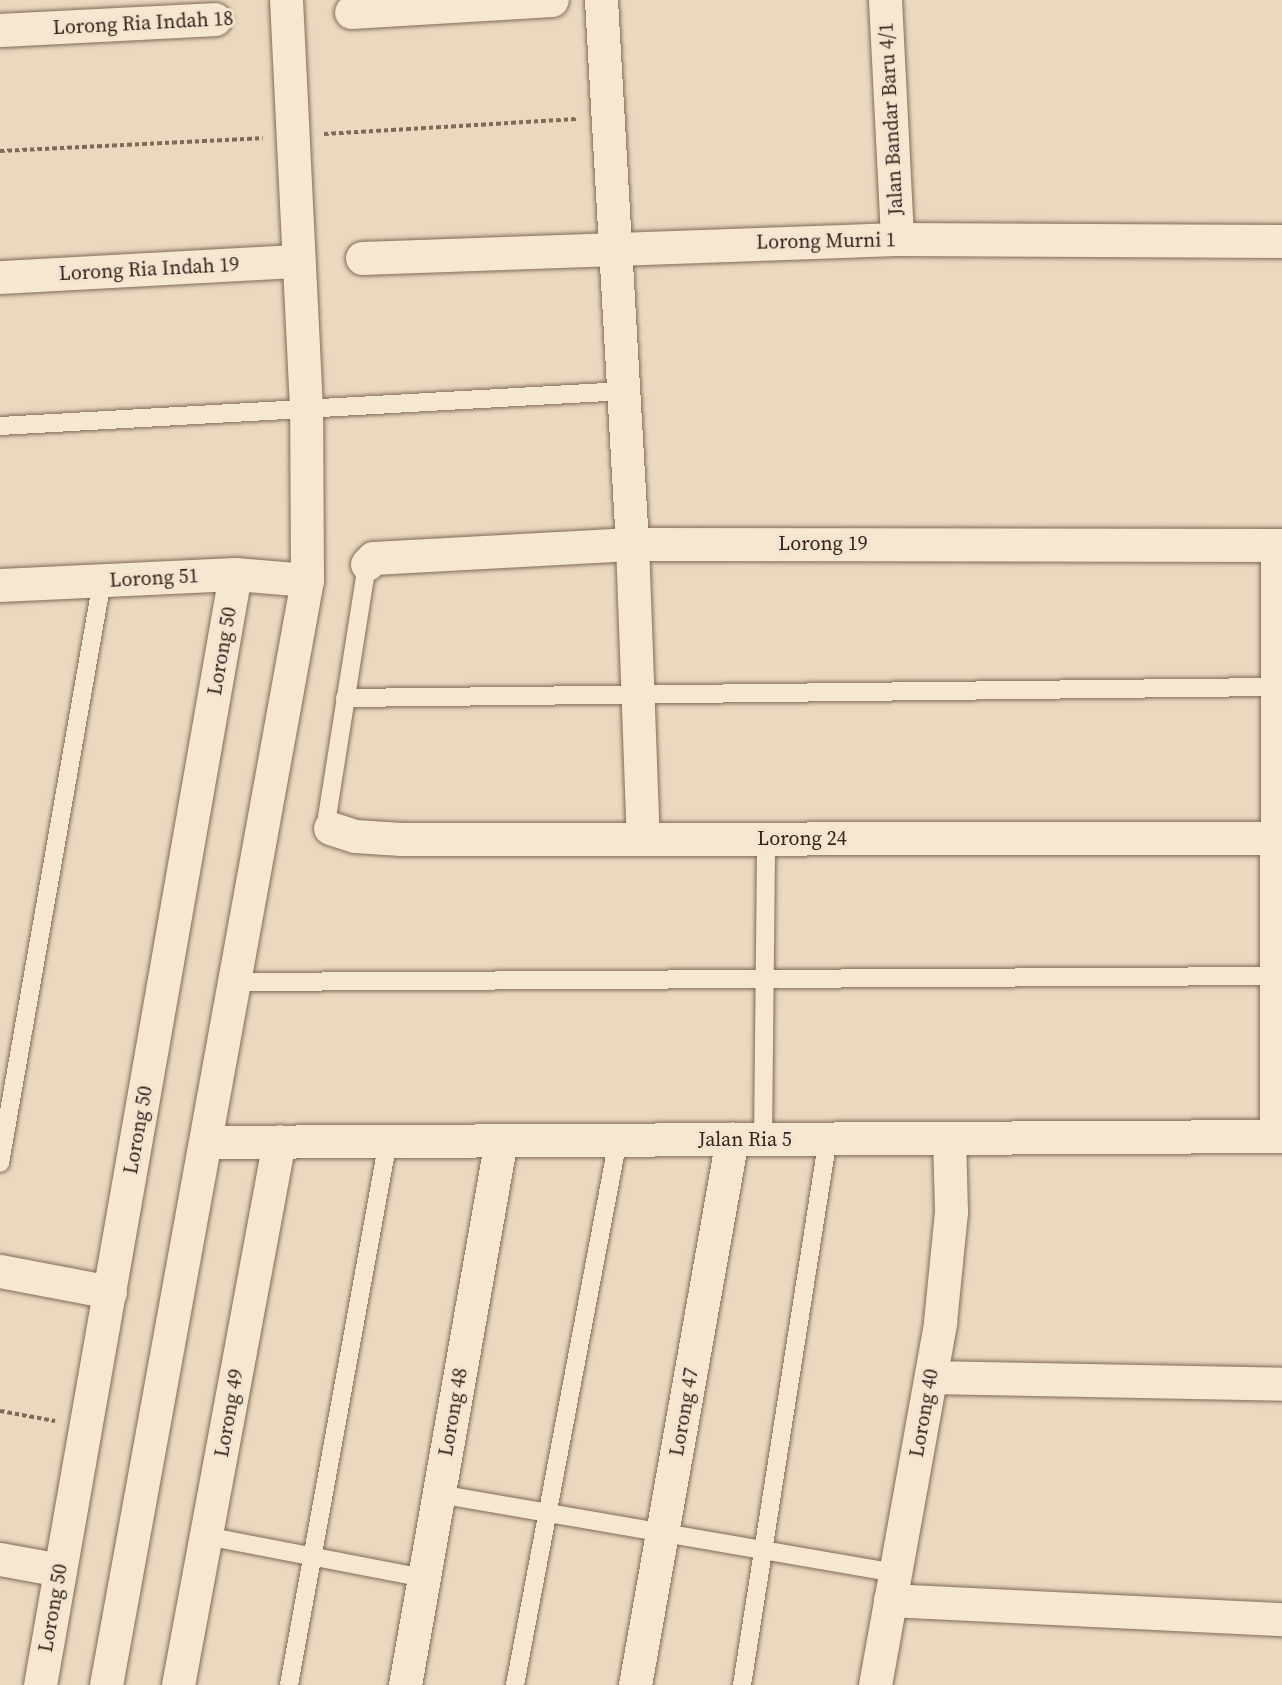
<!DOCTYPE html>
<html>
<head>
<meta charset="utf-8">
<style>
  body { margin:0 }
  #map { position:relative; width:1282px; height:1685px; overflow:hidden; background:#ead8bf; font-family:"Source Serif 4",serif }
  div>[style] { position:absolute }
  .path>* { height:4px; margin-top:-2px; transform-origin:0; background:repeating-linear-gradient(90deg,#816a58 0 4.5px,transparent 0 7.5px) }
  .roads { filter:drop-shadow(0 0 2px #816a58) drop-shadow(0 0 2px #816a58) }
  .service>* { height:18px; margin:-9px; padding:0 9px; transform-origin:9px; border-radius:9px; background:#f6e7d1 }
  .minor>* { height:33px; margin:-16.5px; padding:0 16.5px; transform-origin:16.5px; border-radius:16.5px; background:#f6e7d1 }
  .tertiary>* { height:33px; margin:-16.5px; padding:0 16.5px; transform-origin:16.5px; border-radius:16.5px; background:#f6e7d1 }
  span { translate:-50% -50%; white-space:nowrap; text-align:center; line-height:1.15; -webkit-text-stroke:6px #f2e4ce; paint-order:stroke }
  .street-label { font-size:20px; color:#32241c }
</style>
</head>
<body>
<div id="map">
  <div class="path">
    <i style="left:324px;top:134px;width:253px;rotate:-3.4deg"></i>
    <i style="left:0;top:151px;width:263px;rotate:-2.8deg"></i>
    <i style="left:0;top:1411px;width:56px;rotate:10.3deg"></i>
  </div>
  <div class="roads">
    <div class="service">
      <i style="left:0;top:426px;width:625px;rotate:-3.21deg"></i>
      <i style="left:345px;top:698px;width:930px;rotate:-0.68deg"></i>
      <i style="left:330px;top:828px;width:11px;rotate:-105deg"></i>
      <i style="left:327px;top:817px;width:256px;rotate:-81deg"></i>
      <i style="left:236px;top:982px;width:1041px;rotate:-0.33deg"></i>
      <i style="left:763px;top:1139px;width:301px;rotate:-89.4deg"></i>
      <i style="left:0;top:1163px;width:591px;rotate:-80.06deg"></i>
      <i style="left:438px;top:1494px;width:465px;rotate:9.8deg"></i>
      <i style="left:206px;top:1536px;width:222px;rotate:10.9deg"></i>
      <i style="left:289px;top:1685px;width:553px;rotate:-79.69deg"></i>
      <i style="left:515px;top:1685px;width:555px;rotate:-79.3deg"></i>
      <i style="left:742px;top:1685px;width:554px;rotate:-81.07deg"></i>
    </div>
    <div class="minor">
      <i style="left:601px;top:0;width:545px;rotate:86.74deg"></i>
      <i style="left:632px;top:544px;width:295px;rotate:87.9deg"></i>
      <i style="left:885px;top:0;width:239px;rotate:87.1deg"></i>
      <i style="left:351px;top:12px;width:201px;rotate:-3.4deg"></i>
      <i style="left:0;top:30px;width:215px;rotate:-2.9deg"></i>
      <i style="left:362px;top:258px;width:535px;rotate:-2.03deg"></i>
      <i style="left:897px;top:239px;width:385px;rotate:0.3deg"></i>
      <i style="left:0;top:277px;width:297px;rotate:-3.1deg"></i>
      <i style="left:367px;top:564px;width:8px;rotate:-45deg"></i>
      <i style="left:373px;top:558px;width:259px;rotate:-3.1deg"></i>
      <i style="left:632px;top:544px;width:650px;rotate:0.09deg"></i>
      <i style="left:0;top:585px;width:235px;rotate:-2.7deg"></i>
      <i style="left:235px;top:574px;width:72px;rotate:4.8deg"></i>
      <i style="left:330px;top:828px;width:26px;rotate:18deg"></i>
      <i style="left:355px;top:836px;width:46px;rotate:3.7deg"></i>
      <i style="left:401px;top:839px;width:875px;rotate:-0.07deg"></i>
      <i style="left:1276px;top:1136px;width:591px;rotate:-89.9deg"></i>
      <i style="left:208px;top:1142px;width:1074px;rotate:-0.32deg"></i>
      <i style="left:0;top:1271px;width:112px;rotate:10.8deg"></i>
      <i style="left:931px;top:1377px;width:351px;rotate:1.1deg"></i>
      <i style="left:0;top:1559px;width:61px;rotate:10.4deg"></i>
      <i style="left:890px;top:1600px;width:392px;rotate:2.8deg"></i>
      <i style="left:40px;top:1685px;width:1128px;rotate:-80.04deg"></i>
      <i style="left:178px;top:1685px;width:553px;rotate:-79.48deg"></i>
      <i style="left:405px;top:1685px;width:553px;rotate:-80.01deg"></i>
      <i style="left:635px;top:1685px;width:555px;rotate:-79.93deg"></i>
      <i style="left:875px;top:1685px;width:369px;rotate:-79.8deg"></i>
      <i style="left:940px;top:1322px;width:111px;rotate:-84.3deg"></i>
      <i style="left:951px;top:1212px;width:74px;rotate:-91.5deg"></i>
    </div>
    <div class="tertiary">
      <i style="left:106px;top:1685px;width:1123px;rotate:-79.69deg"></i>
      <i style="left:307px;top:580px;width:172px;rotate:-90.3deg"></i>
      <i style="left:306px;top:408px;width:408px;rotate:-92.8deg"></i>
    </div>
  </div>
  <div class="street-label">
    <span style="left:143px;top:23px;rotate:-3deg">Lorong Ria Indah 18</span>
    <span style="left:891px;top:119px;rotate:-93deg">Jalan Bandar Baru 4/1</span>
    <span style="left:826px;top:241px;rotate:-1deg">Lorong Murni 1</span>
    <span style="left:149px;top:269px;rotate:-3deg">Lorong Ria Indah 19</span>
    <span style="left:823px;top:543px">Lorong 19</span>
    <span style="left:154px;top:578px;rotate:-3deg">Lorong 51</span>
    <span style="left:222px;top:651px;rotate:-80deg">Lorong 50</span>
    <span style="left:802px;top:838px">Lorong 24</span>
    <span style="left:138px;top:1130px;rotate:-80deg">Lorong 50</span>
    <span style="left:745px;top:1139px">Jalan Ria 5</span>
    <span style="left:453px;top:1412px;rotate:-80deg">Lorong 48</span>
    <span style="left:684px;top:1412px;rotate:-80deg">Lorong 47</span>
    <span style="left:229px;top:1413px;rotate:-80deg">Lorong 49</span>
    <span style="left:924px;top:1413px;rotate:-80deg">Lorong 40</span>
    <span style="left:53px;top:1608px;rotate:-80deg">Lorong 50</span>
  </div>
</div>
</body>
</html>
